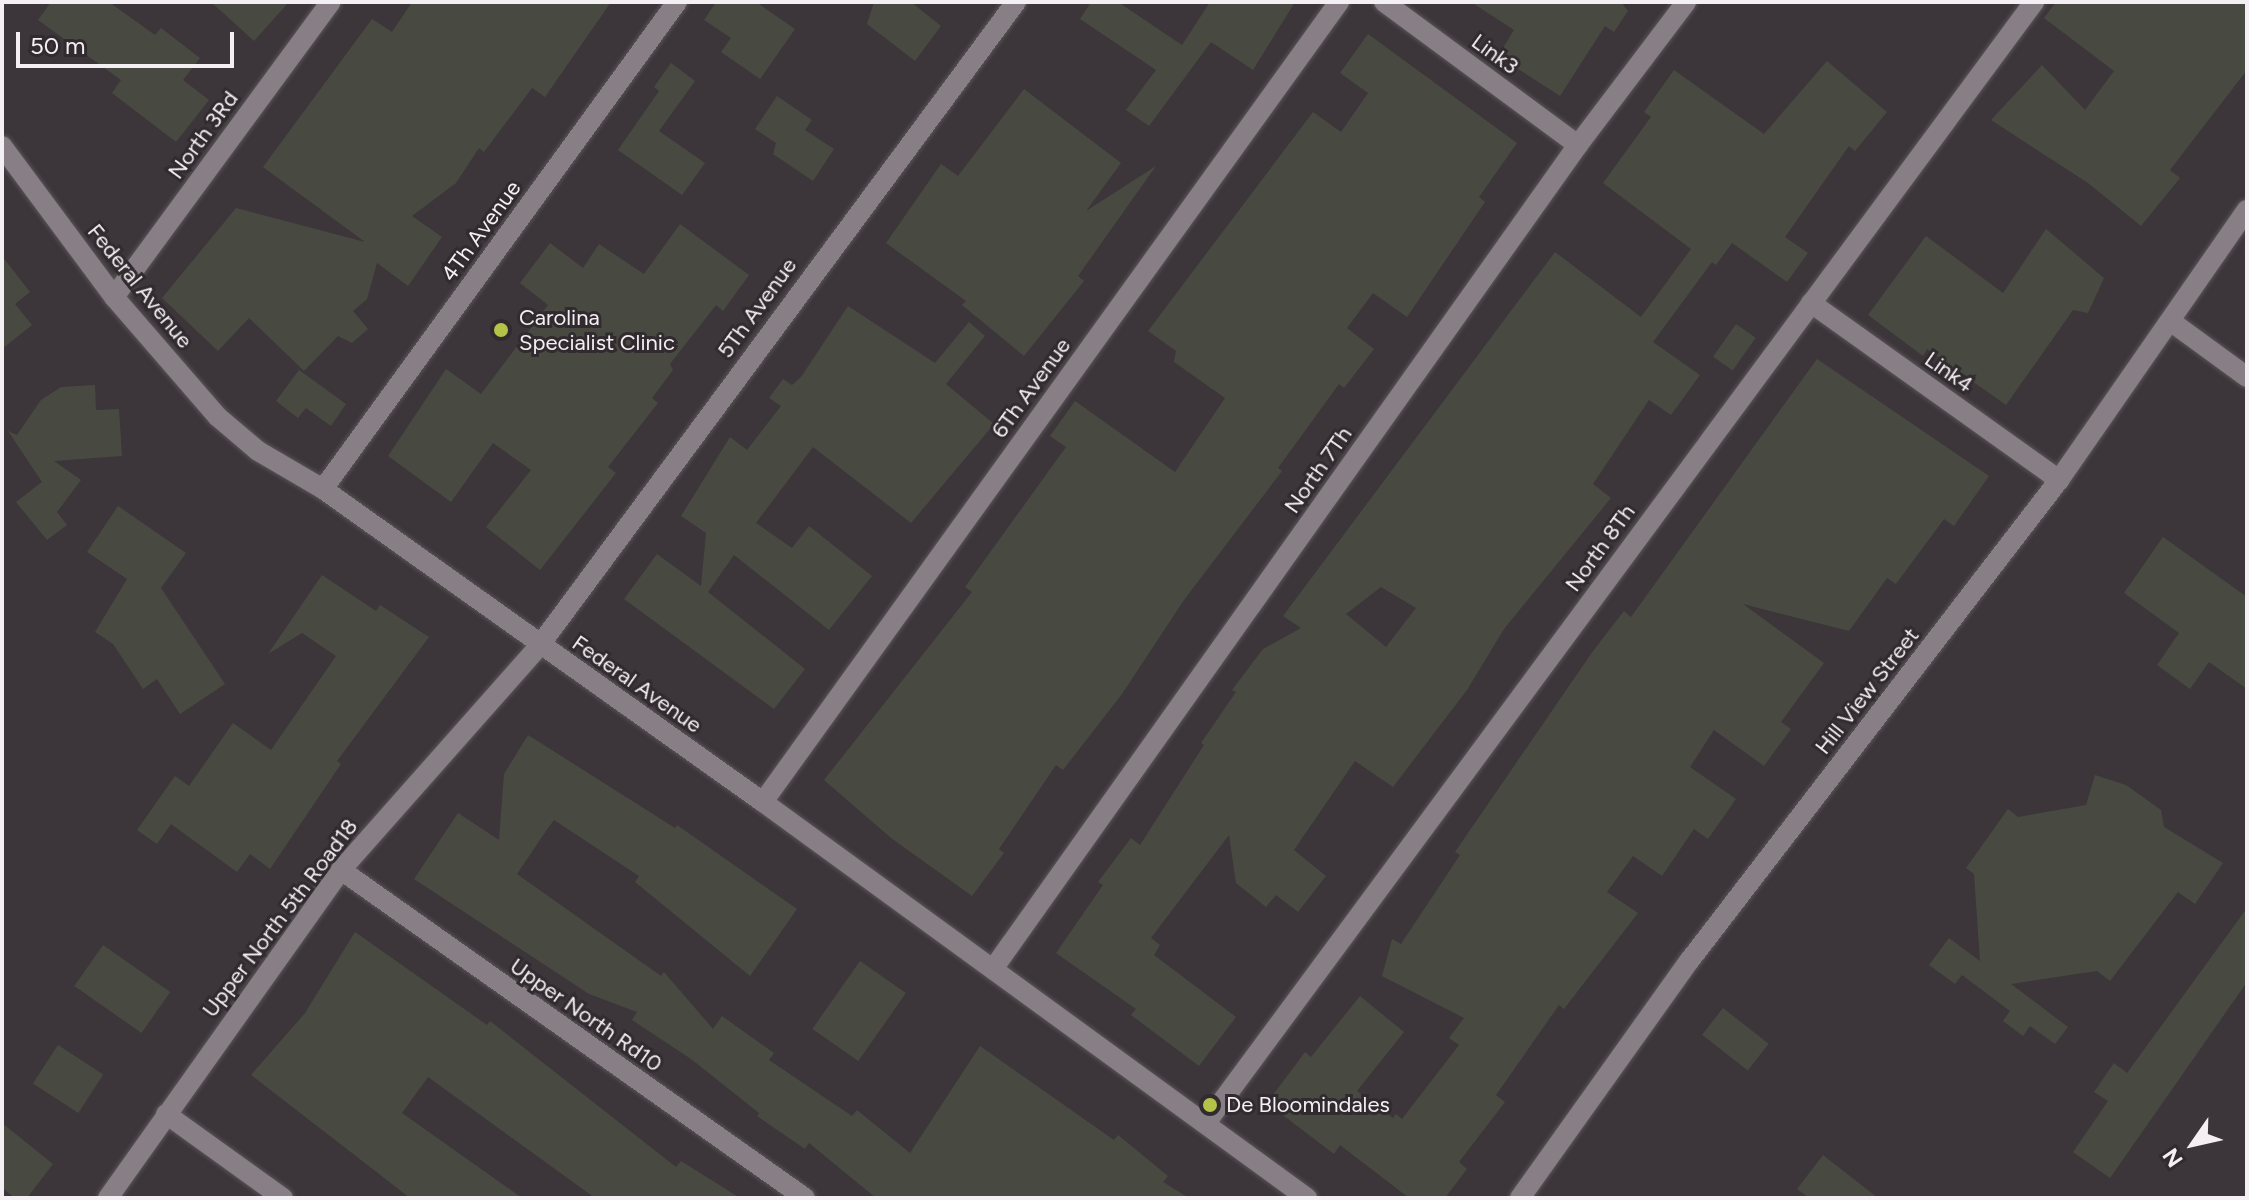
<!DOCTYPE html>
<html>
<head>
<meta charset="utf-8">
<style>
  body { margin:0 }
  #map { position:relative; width:2249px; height:1200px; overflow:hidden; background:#3c353a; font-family:Figtree,sans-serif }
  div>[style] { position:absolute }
  .building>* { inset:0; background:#484a42; transform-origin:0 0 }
  .roads { filter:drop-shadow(0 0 2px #585457) drop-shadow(0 0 2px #585457) }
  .minor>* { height:20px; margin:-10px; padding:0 10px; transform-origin:10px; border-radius:10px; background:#877f85 }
  .dots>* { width:22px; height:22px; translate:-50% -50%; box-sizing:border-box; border:4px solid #312b30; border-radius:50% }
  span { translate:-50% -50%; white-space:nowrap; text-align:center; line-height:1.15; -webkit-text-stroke:6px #312b30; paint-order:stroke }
  .street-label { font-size:22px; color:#f3eff2 }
  .poi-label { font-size:22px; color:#f3eff2 }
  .left { translate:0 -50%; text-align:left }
  .frame { position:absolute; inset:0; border:4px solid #f3eff2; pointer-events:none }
  .north { position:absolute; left:2153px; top:1104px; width:80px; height:80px; -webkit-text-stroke:6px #312b30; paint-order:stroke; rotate:236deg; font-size:22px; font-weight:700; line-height:32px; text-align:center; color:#f3eff2 }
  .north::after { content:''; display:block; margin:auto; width:28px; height:36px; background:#f3eff2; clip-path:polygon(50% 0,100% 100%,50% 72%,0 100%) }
  .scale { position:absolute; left:16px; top:32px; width:218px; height:36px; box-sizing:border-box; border:4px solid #f3eff2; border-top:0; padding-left:10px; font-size:24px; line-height:28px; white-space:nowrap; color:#f3eff2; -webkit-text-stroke:6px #312b30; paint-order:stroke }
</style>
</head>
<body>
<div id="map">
  <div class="building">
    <i style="clip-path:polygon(51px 2px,109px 2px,155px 35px,161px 28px,200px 58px,183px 80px,209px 100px,176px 142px,112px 93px,121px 80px,38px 20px)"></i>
    <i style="clip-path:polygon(211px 2px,289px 2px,254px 41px)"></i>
    <i style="clip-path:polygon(412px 2px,611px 2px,545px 97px,532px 88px,484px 152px,479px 148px,456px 183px,412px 216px,442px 237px,408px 286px,377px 263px,367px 299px,353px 311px,368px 329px,352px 343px,338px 336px,304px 371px,249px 318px,218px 351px,162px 298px,236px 208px,365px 242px,263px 167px,372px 19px,392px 32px)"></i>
    <i style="clip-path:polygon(716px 2px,756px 2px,795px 29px,760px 79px,721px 52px,731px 38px,704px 20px)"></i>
    <i style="clip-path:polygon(874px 2px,911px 2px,941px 26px,915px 61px,867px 24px)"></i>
    <i style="clip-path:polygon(1091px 2px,1118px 2px,1182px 45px,1210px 2px,1295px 2px,1253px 70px,1211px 42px,1149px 126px,1126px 110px,1156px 70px,1080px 19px)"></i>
    <i style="clip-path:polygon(1471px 2px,1621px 2px,1628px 11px,1614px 32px,1605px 26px,1560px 96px,1498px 56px,1514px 30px)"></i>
    <i style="clip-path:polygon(2056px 2px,2247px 2px,2247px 70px,2170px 170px,2180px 178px,2141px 226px,2088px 183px,1991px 120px,2042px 65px,2085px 110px,2114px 71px,2044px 18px)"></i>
    <i style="clip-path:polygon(1368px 34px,1517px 143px,1479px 197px,1485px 202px,1407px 317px,1373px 293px,1347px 328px,1374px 349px,1344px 388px,1339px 384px,1278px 468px,1282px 471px,1184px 600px,1122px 694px,1063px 770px,1056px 765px,999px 849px,1004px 853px,972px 896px,891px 838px,824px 780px,972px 592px,965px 587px,1066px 447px,1050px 436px,1075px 401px,1175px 472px,1225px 398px,1174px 362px,1176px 351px,1148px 331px,1313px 112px,1341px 132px,1368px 93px,1340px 73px)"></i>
    <i style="clip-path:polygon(evenodd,1827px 61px,1887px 112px,1855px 151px,1849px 146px,1785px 237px,1808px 253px,1787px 282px,1732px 243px,1716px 265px,1712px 262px,1653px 342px,1700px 375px,1671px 415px,1649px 400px,1593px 484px,1611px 498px,1504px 629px,1467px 690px,1393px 787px,1355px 761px,1294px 850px,1326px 876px,1298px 912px,1276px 895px,1266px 907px,1236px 883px,1229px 835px,1151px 938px,1160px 945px,1154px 955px,1236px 1017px,1199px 1066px,1131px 1015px,1136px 1009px,1056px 953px,1103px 885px,1098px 882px,1131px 838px,1140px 845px,1204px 745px,1201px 743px,1236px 692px,1232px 690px,1263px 649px,1301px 628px,1283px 616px,1555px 252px,1641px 317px,1691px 249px,1603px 183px,1651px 117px,1644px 112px,1674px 70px,1764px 134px,1827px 61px,1381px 587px,1416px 608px,1386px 647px,1346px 614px,1381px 587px)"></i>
    <i style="clip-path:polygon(671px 63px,695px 81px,659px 131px,705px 163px,682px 195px,618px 150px,659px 91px,654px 87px)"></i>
    <i style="clip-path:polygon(1024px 89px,1121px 163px,1086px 211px,1156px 166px,1078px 276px,1084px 281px,1024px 356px,962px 305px,966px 301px,886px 243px,941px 164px,958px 176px)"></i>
    <i style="clip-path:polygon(777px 96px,812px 120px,805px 130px,834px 149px,813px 181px,773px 154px,776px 143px,755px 129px)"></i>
    <i style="clip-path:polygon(680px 224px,749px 275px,723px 311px,716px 305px,670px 364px,673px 370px,652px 398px,658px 403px,608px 467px,616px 473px,540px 570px,486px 527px,531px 470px,493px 443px,451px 502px,388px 456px,446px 369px,481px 394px,548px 305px,520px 283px,550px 243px,583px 268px,599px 244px,644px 274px)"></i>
    <i style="clip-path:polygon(2046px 229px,2104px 278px,2088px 313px,2073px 310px,2006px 405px,1927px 349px,1923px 356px,1868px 315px,1926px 236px,2003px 293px)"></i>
    <i style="clip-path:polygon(2px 256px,30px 292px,15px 304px,32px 325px,2px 349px)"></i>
    <i style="clip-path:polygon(848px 306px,935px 363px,969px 322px,985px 336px,946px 384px,994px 424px,911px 523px,813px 447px,756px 523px,792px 548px,809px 526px,872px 576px,829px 630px,734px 555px,708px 592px,805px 669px,774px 709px,624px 599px,657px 554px,701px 586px,706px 533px,681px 516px,730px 437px,747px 450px,781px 406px,769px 398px,783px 379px,792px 385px,801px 377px)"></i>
    <i style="left:1736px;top:324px;width:24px;height:40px;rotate:35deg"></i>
    <i style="clip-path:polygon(1817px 359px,1989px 476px,1954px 526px,1944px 519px,1896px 584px,1887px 578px,1849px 631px,1743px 604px,1824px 663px,1781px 722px,1791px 729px,1764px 766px,1714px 730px,1690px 767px,1736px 799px,1708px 839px,1694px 829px,1662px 876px,1633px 856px,1607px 892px,1638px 913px,1564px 1009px,1559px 1005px,1496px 1095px,1505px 1102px,1459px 1162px,1467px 1169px,1445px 1198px,1409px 1198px,1340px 1145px,1334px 1154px,1267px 1103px,1305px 1052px,1311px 1057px,1360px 996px,1404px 1032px,1357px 1091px,1393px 1118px,1396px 1114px,1402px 1119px,1459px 1045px,1449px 1038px,1464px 1018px,1382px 976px,1392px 939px,1401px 944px,1460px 855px,1455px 852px,1593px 651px,1624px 611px,1631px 617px)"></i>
    <i style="clip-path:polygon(299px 370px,346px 404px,331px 426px,306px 408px,298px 418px,276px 401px)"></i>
    <i style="clip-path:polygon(95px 385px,96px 410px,119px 409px,122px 456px,54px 461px,81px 480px,57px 512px,67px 525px,47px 540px,16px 502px,42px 482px,8px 431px,17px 435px,41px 400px,61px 387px)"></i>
    <i style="clip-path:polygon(118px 506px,186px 553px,161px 588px,225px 684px,180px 714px,157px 679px,143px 689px,113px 644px,95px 632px,127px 579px,87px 552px)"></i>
    <i style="clip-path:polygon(2163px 537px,2247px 597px,2247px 689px,2209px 662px,2190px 689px,2157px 665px,2179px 633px,2124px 593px)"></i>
    <i style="clip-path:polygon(322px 575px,376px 611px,380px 605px,429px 637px,337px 761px,341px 764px,270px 869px,250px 854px,237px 872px,171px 824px,157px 844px,137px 830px,175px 776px,189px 786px,233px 723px,271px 750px,336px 656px,302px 633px,268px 654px)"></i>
    <i style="clip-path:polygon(528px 735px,675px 828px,677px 825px,797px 909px,750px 976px,635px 882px,639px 876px,554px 820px,546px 831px,517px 874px,661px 976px,664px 972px,713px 1029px,722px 1016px,774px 1053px,769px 1060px,852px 1116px,857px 1110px,910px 1153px,980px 1046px,1114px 1140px,1118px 1135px,1168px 1176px,1163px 1182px,1189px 1198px,876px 1198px,809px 1143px,805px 1149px,757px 1116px,759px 1113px,691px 1059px,632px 1020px,637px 1012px,589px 994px,414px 879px,458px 813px,499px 840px,504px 774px)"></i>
    <i style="clip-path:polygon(2095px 775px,2126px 785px,2161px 810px,2164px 827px,2223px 863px,2195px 904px,2178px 892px,2110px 981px,2097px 971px,2011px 984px,2068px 1027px,2055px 1044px,2030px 1026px,2023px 1036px,2003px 1021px,2010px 1011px,1962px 975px,1955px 984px,1929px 965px,1949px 938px,1980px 961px,1974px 874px,1966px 868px,2008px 809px,2018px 817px,2086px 805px)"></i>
    <i style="clip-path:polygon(2247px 908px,2247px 982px,2110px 1178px,2073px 1152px,2108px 1101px,2094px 1092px,2114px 1063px,2127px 1073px)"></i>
    <i style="clip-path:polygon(355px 932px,487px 1025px,490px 1021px,676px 1167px,681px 1161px,740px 1198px,595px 1198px,428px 1077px,402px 1113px,522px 1198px,410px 1198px,251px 1075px,305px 1013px)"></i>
    <i style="left:103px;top:945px;width:82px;height:50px;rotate:35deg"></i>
    <i style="left:860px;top:961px;width:56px;height:83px;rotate:35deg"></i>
    <i style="left:1723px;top:1008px;width:58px;height:34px;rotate:38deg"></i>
    <i style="left:58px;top:1045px;width:54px;height:46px;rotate:33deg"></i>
    <i style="clip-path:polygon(2px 1123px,53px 1164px,27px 1198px,15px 1198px,2px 1188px)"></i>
    <i style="clip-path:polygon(1823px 1155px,1878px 1198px,1809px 1198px,1797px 1189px)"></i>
  </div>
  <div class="roads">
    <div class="minor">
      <i style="left:1384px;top:2px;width:241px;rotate:36.4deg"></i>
      <i style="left:2px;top:146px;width:188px;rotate:53.4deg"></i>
      <i style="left:114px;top:297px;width:159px;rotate:49.1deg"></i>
      <i style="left:218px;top:417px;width:52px;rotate:40.4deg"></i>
      <i style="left:258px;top:451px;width:75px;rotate:30.3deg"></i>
      <i style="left:323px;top:489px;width:540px;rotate:35.43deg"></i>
      <i style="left:763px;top:802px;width:673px;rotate:36.05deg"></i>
      <i style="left:114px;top:297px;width:366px;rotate:-53.7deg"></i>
      <i style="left:1811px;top:303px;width:305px;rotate:35.5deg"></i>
      <i style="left:2173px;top:323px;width:92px;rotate:36.1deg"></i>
      <i style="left:323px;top:489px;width:602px;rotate:-53.99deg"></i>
      <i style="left:763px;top:802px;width:986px;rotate:-54.25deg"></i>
      <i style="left:341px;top:870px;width:568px;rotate:35.26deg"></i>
      <i style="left:993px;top:969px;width:1011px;rotate:-54.63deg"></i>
      <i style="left:1578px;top:145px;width:179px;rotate:-52.9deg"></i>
      <i style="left:166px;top:1114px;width:144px;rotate:35.7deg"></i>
      <i style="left:1206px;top:1123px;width:1394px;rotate:-53.55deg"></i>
      <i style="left:108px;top:1198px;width:402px;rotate:-54.6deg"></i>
      <i style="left:341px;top:870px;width:300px;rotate:-48.5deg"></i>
      <i style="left:540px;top:645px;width:800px;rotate:-53.49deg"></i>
      <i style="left:1520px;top:1198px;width:292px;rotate:-54.5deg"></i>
      <i style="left:1690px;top:960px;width:605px;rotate:-52.45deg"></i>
      <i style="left:2059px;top:480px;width:329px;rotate:-55.2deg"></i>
    </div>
  </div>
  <div class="dots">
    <i style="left:501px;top:330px;background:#b4c24a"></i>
    <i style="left:1210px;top:1105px;background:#b4c24a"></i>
  </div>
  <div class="street-label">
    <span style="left:1495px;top:54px;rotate:36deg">Link3</span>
    <span style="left:203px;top:135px;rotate:-54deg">North 3Rd</span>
    <span style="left:481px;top:231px;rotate:-54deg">4Th Avenue</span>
    <span style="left:140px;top:286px;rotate:51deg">Federal Avenue</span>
    <span style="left:757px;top:308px;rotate:-54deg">5Th Avenue</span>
    <span style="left:1949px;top:372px;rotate:35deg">Link4</span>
    <span style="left:1031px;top:388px;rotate:-54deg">6Th Avenue</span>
    <span style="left:1318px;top:470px;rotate:-55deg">North 7Th</span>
    <span style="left:1600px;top:548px;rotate:-54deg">North 8Th</span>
    <span style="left:637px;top:684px;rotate:35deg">Federal Avenue</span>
    <span style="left:1867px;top:691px;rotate:-52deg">Hill View Street</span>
    <span style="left:280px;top:918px;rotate:-53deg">Upper North 5th Road18</span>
    <span style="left:586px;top:1015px;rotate:35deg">Upper North Rd10</span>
  </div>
  <div class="poi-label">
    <span class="left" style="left:519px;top:330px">Carolina<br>Specialist Clinic</span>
    <span class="left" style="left:1226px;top:1105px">De Bloomindales</span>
  </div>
  <div class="frame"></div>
  <div class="north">N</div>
  <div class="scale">50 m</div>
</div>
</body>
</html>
